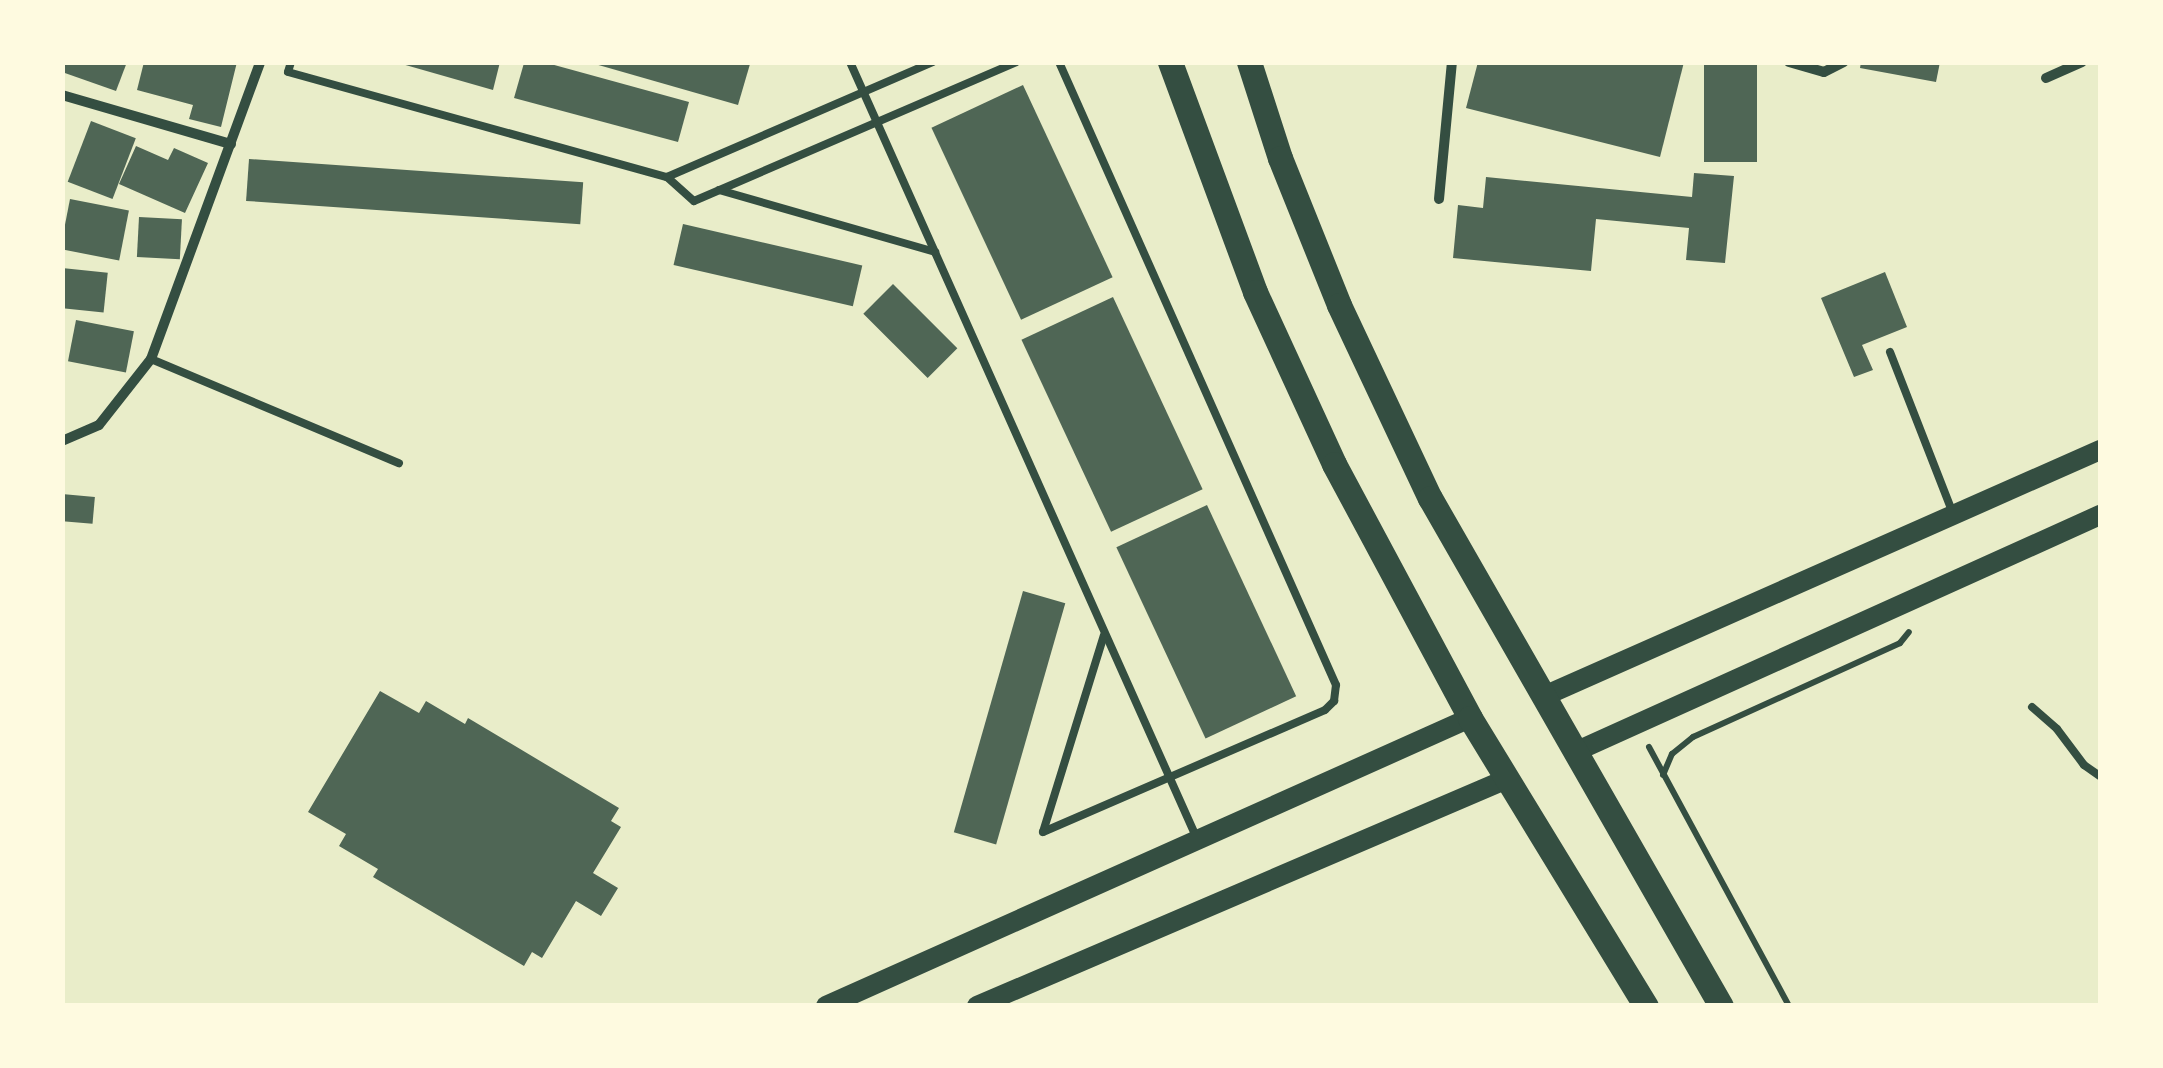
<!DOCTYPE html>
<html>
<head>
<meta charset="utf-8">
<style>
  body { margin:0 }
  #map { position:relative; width:2163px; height:1068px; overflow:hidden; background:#e9edc9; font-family:Rubik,sans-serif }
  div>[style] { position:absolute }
  .building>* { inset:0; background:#4f6655; transform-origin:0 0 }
  .path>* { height:6px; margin:-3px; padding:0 3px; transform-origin:3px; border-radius:3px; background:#344e41 }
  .service>* { height:8px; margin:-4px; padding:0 4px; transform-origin:4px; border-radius:4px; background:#344e41 }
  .minor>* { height:10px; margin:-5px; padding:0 5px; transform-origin:5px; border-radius:5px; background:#344e41 }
  .secondary>* { height:20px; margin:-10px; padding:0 10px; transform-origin:10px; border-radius:10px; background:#344e41 }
  .primary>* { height:25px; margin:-12.5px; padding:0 12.5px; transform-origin:12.5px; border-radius:12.5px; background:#344e41 }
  span { translate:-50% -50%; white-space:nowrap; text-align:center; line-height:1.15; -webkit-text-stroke:8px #fefae0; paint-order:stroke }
  .frame { position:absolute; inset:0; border:65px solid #fefae0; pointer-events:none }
</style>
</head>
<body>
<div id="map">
  <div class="building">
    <i style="clip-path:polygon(62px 62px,127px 62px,116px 91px,62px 72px)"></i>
    <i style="clip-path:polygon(144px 62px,237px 62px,221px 127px,189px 119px,193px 105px,137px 90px)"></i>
    <i style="clip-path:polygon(395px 62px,500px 62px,493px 90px)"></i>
    <i style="clip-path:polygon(588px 62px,745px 62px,750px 64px,738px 105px)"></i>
    <i style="clip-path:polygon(1478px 62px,1684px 62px,1660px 157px,1466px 108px)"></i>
    <i style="left:1704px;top:62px;width:53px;height:100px"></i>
    <i style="clip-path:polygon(1861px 62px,1940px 62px,1936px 82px,1860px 68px)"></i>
    <i style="clip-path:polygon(524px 63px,547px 63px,689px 102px,678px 142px,514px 98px)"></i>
    <i style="left:1023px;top:85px;width:212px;height:101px;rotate:65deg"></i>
    <i style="left:91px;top:121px;width:48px;height:65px;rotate:21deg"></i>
    <i style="clip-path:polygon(136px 146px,168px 160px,174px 148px,208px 163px,185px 213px,119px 184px)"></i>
    <i style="left:249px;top:159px;width:335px;height:42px;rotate:4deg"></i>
    <i style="clip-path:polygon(1694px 173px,1734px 176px,1725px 263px,1686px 260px,1689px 228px,1596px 219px,1591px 271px,1453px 258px,1458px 205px,1483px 208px,1486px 177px,1692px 197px)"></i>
    <i style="left:70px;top:199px;width:60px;height:51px;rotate:11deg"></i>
    <i style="left:139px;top:217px;width:43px;height:40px;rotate:3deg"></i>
    <i style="left:683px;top:224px;width:184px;height:42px;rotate:13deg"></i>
    <i style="left:62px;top:268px;width:46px;height:40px;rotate:6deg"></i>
    <i style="clip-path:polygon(1885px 272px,1907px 327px,1862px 345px,1873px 370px,1854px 377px,1821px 298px)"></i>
    <i style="left:893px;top:284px;width:91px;height:42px;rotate:45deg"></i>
    <i style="left:1113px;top:297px;width:212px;height:101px;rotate:65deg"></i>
    <i style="left:76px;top:320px;width:59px;height:42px;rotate:11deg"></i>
    <i style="left:62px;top:494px;width:33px;height:27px;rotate:5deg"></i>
    <i style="left:1207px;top:505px;width:211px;height:100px;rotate:65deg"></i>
    <i style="left:1023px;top:591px;width:44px;height:251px;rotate:16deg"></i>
    <i style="clip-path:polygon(380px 691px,419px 713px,426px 701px,465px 724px,468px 718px,619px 808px,611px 821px,621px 827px,593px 873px,618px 888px,601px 916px,576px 901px,542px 958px,532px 952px,524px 966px,373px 877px,378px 869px,339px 846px,346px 834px,308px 812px)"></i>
  </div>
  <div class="path">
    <i style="left:1649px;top:747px;width:294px;rotate:61.6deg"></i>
    <i style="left:1663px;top:775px;width:23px;rotate:-67deg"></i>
    <i style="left:1672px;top:754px;width:27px;rotate:-39deg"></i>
    <i style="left:1693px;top:737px;width:227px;rotate:-24.4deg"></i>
    <i style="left:1900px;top:643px;width:14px;rotate:-51deg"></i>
  </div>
  <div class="service">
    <i style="left:291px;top:62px;width:10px;rotate:107deg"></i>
    <i style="left:288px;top:72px;width:393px;rotate:15.5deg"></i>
    <i style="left:667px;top:177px;width:36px;rotate:42deg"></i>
    <i style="left:694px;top:201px;width:351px;rotate:-23.3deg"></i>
    <i style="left:850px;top:62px;width:851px;rotate:65.93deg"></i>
    <i style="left:667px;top:177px;width:290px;rotate:-23.4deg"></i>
    <i style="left:719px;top:190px;width:225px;rotate:16deg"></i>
    <i style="left:1890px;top:352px;width:171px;rotate:68.7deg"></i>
    <i style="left:151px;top:359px;width:269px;rotate:22.8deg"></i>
    <i style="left:2032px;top:707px;width:33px;rotate:41deg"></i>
    <i style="left:2057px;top:729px;width:45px;rotate:53.1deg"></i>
    <i style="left:2084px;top:765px;width:19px;rotate:35deg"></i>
    <i style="left:1043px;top:832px;width:307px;rotate:-23.4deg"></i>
    <i style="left:1325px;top:710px;width:13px;rotate:-45deg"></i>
    <i style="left:1334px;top:701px;width:16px;rotate:-83deg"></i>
    <i style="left:1336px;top:685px;width:682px;rotate:-113.97deg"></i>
    <i style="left:1043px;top:832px;width:206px;rotate:-72.8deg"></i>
  </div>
  <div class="minor">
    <i style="left:1789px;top:62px;width:36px;rotate:16deg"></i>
    <i style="left:1824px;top:72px;width:22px;rotate:-27deg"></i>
    <i style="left:2046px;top:78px;width:39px;rotate:-24deg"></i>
    <i style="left:62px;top:95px;width:176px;rotate:16.2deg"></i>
    <i style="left:1439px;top:199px;width:138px;rotate:-84.6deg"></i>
    <i style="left:62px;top:441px;width:40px;rotate:-23.4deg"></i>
    <i style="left:99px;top:425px;width:84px;rotate:-51.8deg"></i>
    <i style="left:151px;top:359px;width:316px;rotate:-69.8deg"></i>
  </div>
  <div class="secondary">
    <i style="left:1542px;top:697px;width:610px;rotate:-23.88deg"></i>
    <i style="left:1577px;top:751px;width:574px;rotate:-24.29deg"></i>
    <i style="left:826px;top:1006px;width:705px;rotate:-24.09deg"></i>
    <i style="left:977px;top:1006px;width:577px;rotate:-23.19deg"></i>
  </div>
  <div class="primary">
    <i style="left:1170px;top:62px;width:245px;rotate:69.7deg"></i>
    <i style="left:1255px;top:292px;width:189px;rotate:65.3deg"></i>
    <i style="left:1334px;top:464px;width:288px;rotate:61.8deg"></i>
    <i style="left:1470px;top:718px;width:338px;rotate:58.6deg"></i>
    <i style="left:1249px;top:62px;width:101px;rotate:72.1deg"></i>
    <i style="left:1280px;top:158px;width:158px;rotate:68.1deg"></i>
    <i style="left:1339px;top:305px;width:213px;rotate:64.8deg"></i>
    <i style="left:1430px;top:498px;width:585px;rotate:60.19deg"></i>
  </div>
  <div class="frame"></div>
</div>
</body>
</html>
